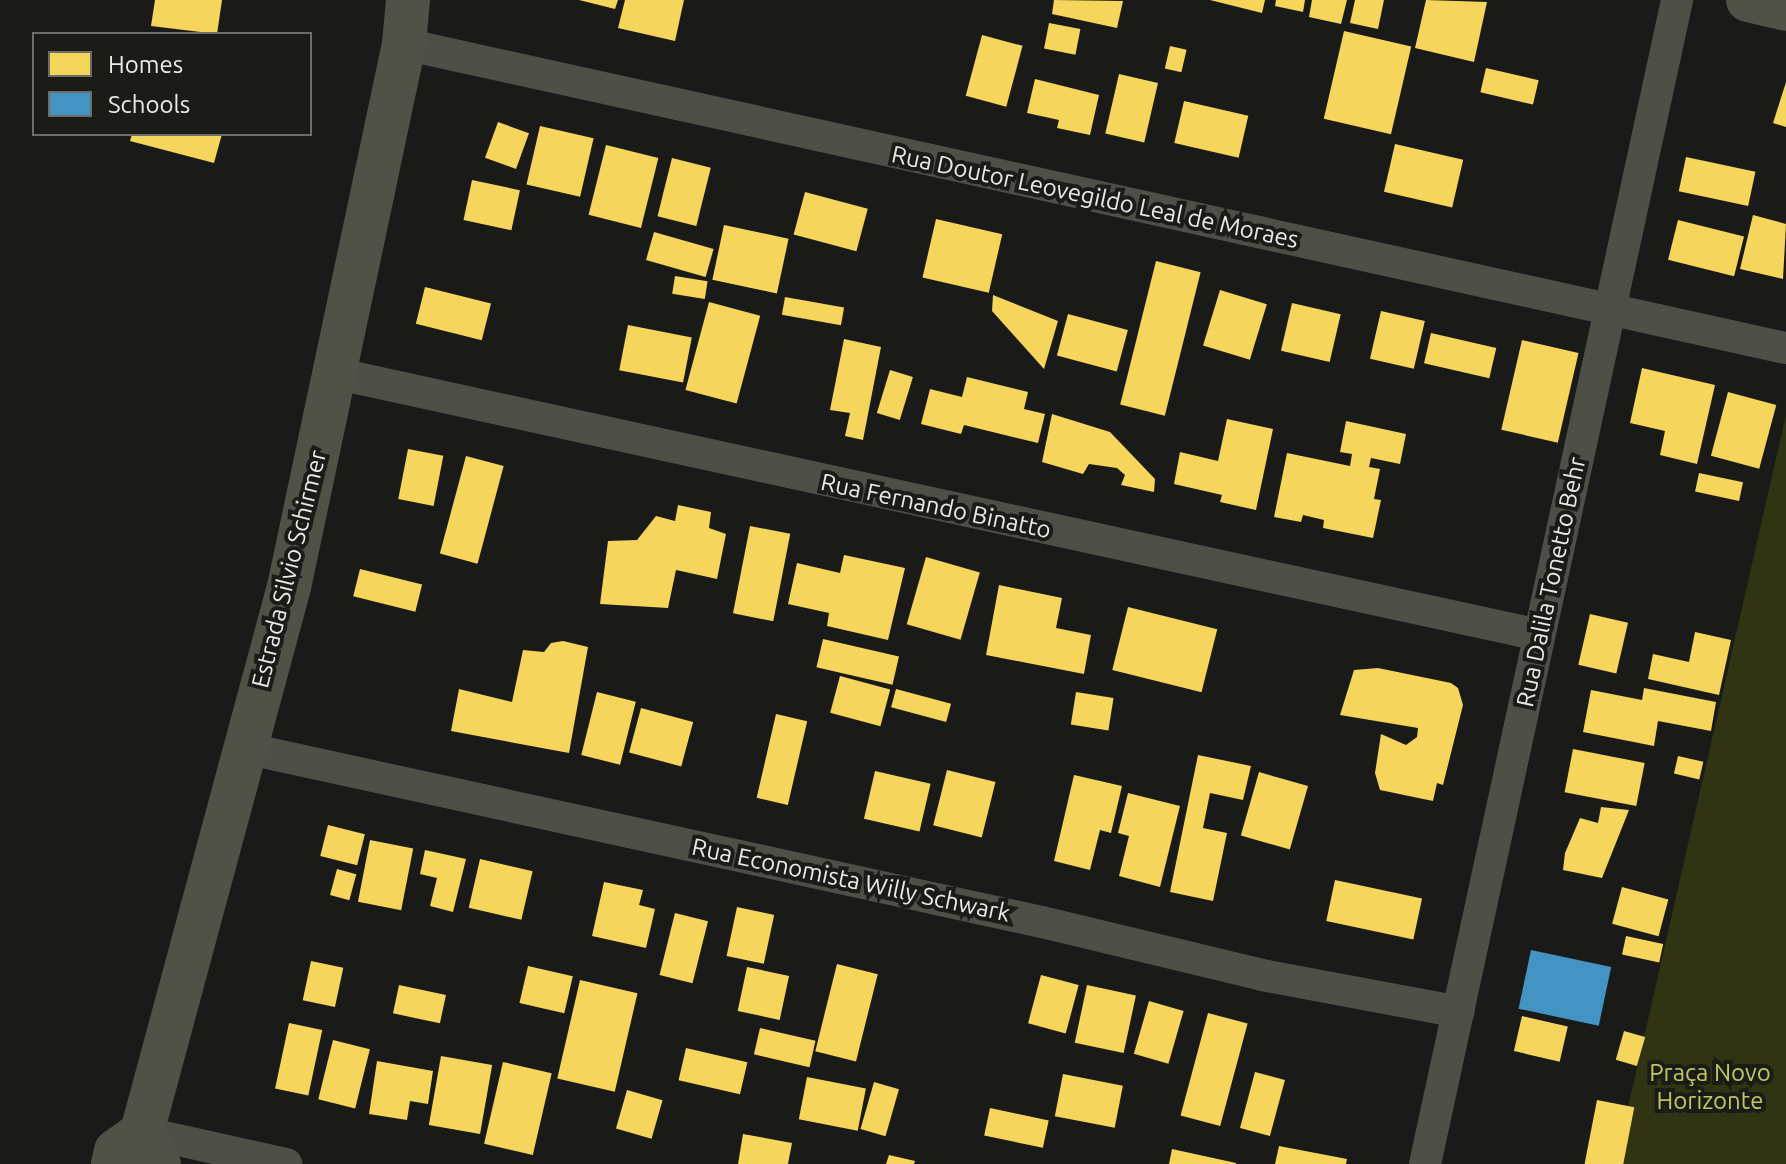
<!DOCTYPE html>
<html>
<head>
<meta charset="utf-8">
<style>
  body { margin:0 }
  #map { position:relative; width:1786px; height:1164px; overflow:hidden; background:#1a1b18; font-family:Ubuntu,sans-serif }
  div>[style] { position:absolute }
  .green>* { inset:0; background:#313412 }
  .homes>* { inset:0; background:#f6d55c; transform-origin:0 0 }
  .schools>* { inset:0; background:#4393c3; transform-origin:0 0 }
  .street>* { height:32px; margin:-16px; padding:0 16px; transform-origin:16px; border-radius:16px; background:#4e5047 }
  .secondary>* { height:44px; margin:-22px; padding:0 22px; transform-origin:22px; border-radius:22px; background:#505247 }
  span { translate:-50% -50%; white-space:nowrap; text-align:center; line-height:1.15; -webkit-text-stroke:8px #1b1c17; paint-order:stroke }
  .street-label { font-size:24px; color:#e9eae6 }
  .park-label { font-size:24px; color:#bec862 }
  .legend { position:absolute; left:32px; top:32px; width:280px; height:104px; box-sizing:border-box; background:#1b1c17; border:2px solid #6d6e6a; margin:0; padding:10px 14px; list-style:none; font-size:24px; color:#e9eae6 }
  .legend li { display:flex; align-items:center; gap:16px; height:40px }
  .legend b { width:40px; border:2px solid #6d6e6a }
</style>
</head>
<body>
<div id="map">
  <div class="green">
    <i style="clip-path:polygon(1786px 415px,1786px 1164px,1615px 1164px)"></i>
  </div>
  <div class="homes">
    <i style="clip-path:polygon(155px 0,222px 0,217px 34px,151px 26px)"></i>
    <i style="clip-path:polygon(579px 0,618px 0,615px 9px)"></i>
    <i style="clip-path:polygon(625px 0,684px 0,675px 41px,618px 28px)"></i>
    <i style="clip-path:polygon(1054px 0,1123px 1px,1117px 28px,1052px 14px)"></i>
    <i style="clip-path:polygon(1210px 0,1265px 0,1262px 13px)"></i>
    <i style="clip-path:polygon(1276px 0,1305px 0,1303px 12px,1275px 6px)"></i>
    <i style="clip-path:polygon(1312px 0,1347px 0,1341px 24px,1309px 17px)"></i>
    <i style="clip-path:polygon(1355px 0,1384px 0,1378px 29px,1350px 23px)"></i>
    <i style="clip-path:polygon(1426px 0,1487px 2px,1474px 62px,1415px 48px)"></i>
    <i style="left:1049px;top:23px;width:32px;height:26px;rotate:11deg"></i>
    <i style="left:1344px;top:31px;width:69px;height:90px;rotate:13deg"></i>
    <i style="left:982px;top:35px;width:42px;height:63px;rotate:15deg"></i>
    <i style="left:1170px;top:46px;width:17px;height:23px;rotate:13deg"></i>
    <i style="left:1486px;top:68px;width:54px;height:25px;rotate:13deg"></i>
    <i style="left:1119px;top:74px;width:40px;height:61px;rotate:13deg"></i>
    <i style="clip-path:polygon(1035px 79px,1099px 95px,1090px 135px,1057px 128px,1059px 120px,1027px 113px)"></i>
    <i style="clip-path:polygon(1786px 82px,1786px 127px,1773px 123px)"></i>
    <i style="left:1184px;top:101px;width:66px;height:43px;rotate:13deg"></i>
    <i style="left:498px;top:122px;width:33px;height:38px;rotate:20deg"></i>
    <i style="left:540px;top:126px;width:55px;height:60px;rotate:13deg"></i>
    <i style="clip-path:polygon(132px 134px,222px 134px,214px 163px,130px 141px)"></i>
    <i style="left:1395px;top:144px;width:70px;height:49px;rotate:13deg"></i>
    <i style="left:606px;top:145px;width:54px;height:72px;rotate:14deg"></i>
    <i style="left:1686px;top:157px;width:71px;height:35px;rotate:12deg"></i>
    <i style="left:672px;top:158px;width:40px;height:60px;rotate:14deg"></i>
    <i style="left:472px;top:180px;width:49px;height:41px;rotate:12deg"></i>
    <i style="left:805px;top:192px;width:65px;height:44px;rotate:15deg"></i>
    <i style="clip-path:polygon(1753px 215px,1786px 224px,1783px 279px,1740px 269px)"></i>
    <i style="left:936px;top:219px;width:68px;height:60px;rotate:13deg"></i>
    <i style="left:1678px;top:220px;width:68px;height:41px;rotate:14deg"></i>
    <i style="left:724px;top:225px;width:66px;height:56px;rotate:12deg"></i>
    <i style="left:654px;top:232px;width:62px;height:29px;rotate:16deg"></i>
    <i style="left:1156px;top:261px;width:46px;height:148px;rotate:14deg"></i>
    <i style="left:675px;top:276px;width:33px;height:18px;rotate:9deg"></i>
    <i style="left:425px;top:287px;width:68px;height:38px;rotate:14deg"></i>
    <i style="left:1220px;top:290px;width:49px;height:58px;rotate:17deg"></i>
    <i style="clip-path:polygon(993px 295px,1058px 321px,1044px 369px,992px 311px)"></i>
    <i style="left:785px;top:297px;width:60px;height:18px;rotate:10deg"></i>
    <i style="left:709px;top:302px;width:53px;height:91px;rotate:15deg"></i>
    <i style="left:1292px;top:303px;width:50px;height:49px;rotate:13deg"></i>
    <i style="left:1381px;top:311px;width:45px;height:49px;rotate:13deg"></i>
    <i style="left:1068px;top:314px;width:62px;height:43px;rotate:15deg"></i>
    <i style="left:628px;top:325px;width:65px;height:46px;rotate:11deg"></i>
    <i style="left:1431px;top:333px;width:67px;height:31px;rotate:13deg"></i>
    <i style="clip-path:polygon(844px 339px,881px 347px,863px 440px,845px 436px,850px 413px,830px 410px)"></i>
    <i style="left:1522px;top:340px;width:58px;height:92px;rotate:13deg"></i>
    <i style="clip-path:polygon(1642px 368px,1715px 385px,1697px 464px,1660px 455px,1665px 431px,1630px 423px)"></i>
    <i style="left:890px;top:370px;width:24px;height:45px;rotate:17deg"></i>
    <i style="clip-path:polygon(967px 377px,1028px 392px,1024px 409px,1045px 414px,1038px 443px,964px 425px,961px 434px,921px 424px,930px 389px,962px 397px)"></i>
    <i style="left:1728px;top:392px;width:50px;height:66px;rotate:15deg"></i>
    <i style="clip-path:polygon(1052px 414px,1110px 432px,1155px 479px,1154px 492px,1121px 485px,1125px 475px,1117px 468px,1089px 464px,1083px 474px,1042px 462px)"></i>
    <i style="clip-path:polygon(1227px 419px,1273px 429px,1256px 510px,1220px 502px,1222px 495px,1174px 484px,1180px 452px,1218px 461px)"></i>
    <i style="clip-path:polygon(1346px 421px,1406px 434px,1400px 464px,1371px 458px,1369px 467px,1380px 469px,1374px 499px,1381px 500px,1373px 538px,1323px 528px,1324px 520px,1303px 515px,1301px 522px,1274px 517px,1287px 453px,1350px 466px,1352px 454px,1340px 452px)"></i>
    <i style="left:408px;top:449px;width:36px;height:51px;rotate:11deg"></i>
    <i style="left:466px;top:456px;width:39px;height:101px;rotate:15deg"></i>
    <i style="left:1699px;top:473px;width:45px;height:19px;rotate:12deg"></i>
    <i style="clip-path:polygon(678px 505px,711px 512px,709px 528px,726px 534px,717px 579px,676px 570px,668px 608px,600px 604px,608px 541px,637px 540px,656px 516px,675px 521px)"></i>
    <i style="left:750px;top:526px;width:41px;height:89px;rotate:11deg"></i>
    <i style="clip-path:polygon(844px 555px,905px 568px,888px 640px,827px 626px,829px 613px,788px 604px,797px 563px,840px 573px)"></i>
    <i style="left:926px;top:557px;width:56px;height:70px;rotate:16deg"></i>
    <i style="left:360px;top:569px;width:64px;height:28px;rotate:14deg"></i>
    <i style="clip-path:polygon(999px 585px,1062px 598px,1056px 628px,1091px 635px,1084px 674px,986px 655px)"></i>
    <i style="left:1128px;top:607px;width:92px;height:65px;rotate:14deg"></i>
    <i style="left:1590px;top:614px;width:39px;height:52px;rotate:13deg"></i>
    <i style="clip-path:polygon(1695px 632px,1731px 640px,1719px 695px,1648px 679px,1653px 654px,1689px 662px)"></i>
    <i style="left:823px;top:639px;width:78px;height:29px;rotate:13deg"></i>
    <i style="clip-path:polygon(563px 641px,588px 647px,569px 753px,451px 731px,459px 689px,512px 702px,523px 650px,544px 652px,551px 643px)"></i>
    <i style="clip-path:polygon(1378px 668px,1451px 683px,1458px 688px,1463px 705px,1443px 785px,1437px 783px,1433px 801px,1380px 790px,1375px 773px,1381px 734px,1406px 745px,1417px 737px,1418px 728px,1340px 715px,1354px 670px)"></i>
    <i style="left:840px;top:676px;width:52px;height:38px;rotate:15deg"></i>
    <i style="clip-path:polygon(1644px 688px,1716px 702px,1711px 731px,1658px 721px,1654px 746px,1583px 732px,1591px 690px,1642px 700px)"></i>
    <i style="left:896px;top:689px;width:57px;height:19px;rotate:15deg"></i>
    <i style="left:597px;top:692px;width:40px;height:65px;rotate:14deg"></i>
    <i style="left:1076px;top:692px;width:38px;height:33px;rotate:9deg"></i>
    <i style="left:641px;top:708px;width:54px;height:46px;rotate:15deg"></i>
    <i style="left:776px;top:714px;width:32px;height:86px;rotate:13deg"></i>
    <i style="left:1573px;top:749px;width:73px;height:44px;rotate:11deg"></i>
    <i style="clip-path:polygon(1198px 755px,1251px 766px,1243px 800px,1210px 793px,1203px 828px,1227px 833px,1213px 901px,1170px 892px)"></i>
    <i style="left:1678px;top:756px;width:26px;height:18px;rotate:13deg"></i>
    <i style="left:947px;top:770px;width:50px;height:57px;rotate:14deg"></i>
    <i style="left:875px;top:771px;width:57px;height:49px;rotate:13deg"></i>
    <i style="left:1259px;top:772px;width:51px;height:66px;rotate:16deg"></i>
    <i style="clip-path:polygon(1074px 775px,1122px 786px,1111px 833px,1100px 830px,1090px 870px,1054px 861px)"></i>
    <i style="clip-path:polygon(1128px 793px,1180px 806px,1160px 887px,1119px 876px,1129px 836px,1118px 833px)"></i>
    <i style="clip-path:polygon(1601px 807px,1629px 810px,1602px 878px,1563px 870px,1565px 853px,1580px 818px,1598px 823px)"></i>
    <i style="left:328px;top:825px;width:38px;height:32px;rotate:14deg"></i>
    <i style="left:370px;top:840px;width:44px;height:63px;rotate:11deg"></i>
    <i style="clip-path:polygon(425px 850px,466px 859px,453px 912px,430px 906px,437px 878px,420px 874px)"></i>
    <i style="left:480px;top:859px;width:54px;height:50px;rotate:13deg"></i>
    <i style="left:337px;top:869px;width:20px;height:27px;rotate:15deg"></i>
    <i style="left:1335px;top:880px;width:89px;height:42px;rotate:12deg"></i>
    <i style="clip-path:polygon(604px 882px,643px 890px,639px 905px,655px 909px,646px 948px,592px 936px)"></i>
    <i style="left:1622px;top:887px;width:48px;height:38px;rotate:15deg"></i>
    <i style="left:737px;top:907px;width:38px;height:50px;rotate:12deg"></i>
    <i style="left:675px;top:913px;width:34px;height:64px;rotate:14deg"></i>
    <i style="left:1626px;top:936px;width:38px;height:19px;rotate:12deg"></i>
    <i style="left:311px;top:961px;width:33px;height:40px;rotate:12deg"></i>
    <i style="left:837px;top:964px;width:42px;height:90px;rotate:14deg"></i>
    <i style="left:528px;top:966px;width:46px;height:38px;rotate:13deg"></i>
    <i style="left:747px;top:967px;width:43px;height:45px;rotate:12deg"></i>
    <i style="left:1041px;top:975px;width:39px;height:50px;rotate:15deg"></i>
    <i style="left:580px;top:980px;width:59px;height:101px;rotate:13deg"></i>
    <i style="left:399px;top:985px;width:48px;height:29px;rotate:12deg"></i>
    <i style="left:1087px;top:985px;width:50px;height:59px;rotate:12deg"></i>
    <i style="left:1149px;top:1001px;width:36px;height:55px;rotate:16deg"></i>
    <i style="left:1208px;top:1013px;width:41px;height:106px;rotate:15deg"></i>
    <i style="left:1522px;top:1016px;width:47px;height:36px;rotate:13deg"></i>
    <i style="left:289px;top:1023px;width:34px;height:67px;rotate:12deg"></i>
    <i style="left:760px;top:1028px;width:57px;height:27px;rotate:13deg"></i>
    <i style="left:1624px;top:1031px;width:22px;height:30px;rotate:16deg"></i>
    <i style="left:333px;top:1040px;width:38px;height:61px;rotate:14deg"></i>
    <i style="left:686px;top:1048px;width:63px;height:33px;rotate:13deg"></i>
    <i style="left:441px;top:1056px;width:52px;height:70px;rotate:10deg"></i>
    <i style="clip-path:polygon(377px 1061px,433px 1071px,428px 1104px,410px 1101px,407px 1120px,369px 1114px)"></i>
    <i style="left:503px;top:1062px;width:50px;height:84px;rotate:13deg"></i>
    <i style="left:1255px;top:1072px;width:31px;height:58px;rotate:15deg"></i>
    <i style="left:1063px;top:1074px;width:61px;height:43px;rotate:11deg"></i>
    <i style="left:807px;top:1077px;width:60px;height:43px;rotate:11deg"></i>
    <i style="left:874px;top:1082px;width:26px;height:49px;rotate:16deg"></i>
    <i style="left:627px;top:1090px;width:37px;height:40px;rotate:16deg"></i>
    <i style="left:1597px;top:1100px;width:38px;height:65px;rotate:11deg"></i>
    <i style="left:990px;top:1108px;width:60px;height:28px;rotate:12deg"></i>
    <i style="clip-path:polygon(743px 1134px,792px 1143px,788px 1164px,738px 1164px)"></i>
    <i style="clip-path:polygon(1279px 1146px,1347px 1159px,1346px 1164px,1275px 1164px)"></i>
    <i style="clip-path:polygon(1172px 1149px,1236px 1163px,1236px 1164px,1169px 1164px)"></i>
    <i style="clip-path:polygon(889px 1155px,915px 1161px,914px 1164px,886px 1164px)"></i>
  </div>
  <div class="schools">
    <i style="left:1531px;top:950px;width:82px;height:60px;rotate:12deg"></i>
  </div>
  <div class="street">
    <i style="left:404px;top:44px;width:1415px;rotate:12.41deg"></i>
    <i style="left:334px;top:373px;width:1233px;rotate:12.27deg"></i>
    <i style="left:244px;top:748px;width:817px;rotate:12.3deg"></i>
    <i style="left:1042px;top:922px;width:226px;rotate:13.5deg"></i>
    <i style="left:1262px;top:975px;width:200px;rotate:10.6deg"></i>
    <i style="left:142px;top:1132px;width:148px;rotate:12.5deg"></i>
    <i style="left:1425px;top:1164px;width:1191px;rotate:-77.78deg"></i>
  </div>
  <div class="secondary">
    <i style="left:1748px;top:0;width:39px;rotate:13deg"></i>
    <i style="left:142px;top:1132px;width:36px;rotate:62deg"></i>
    <i style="left:113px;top:1164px;width:13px;rotate:-77deg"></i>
    <i style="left:116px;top:1151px;width:32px;rotate:-36deg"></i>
    <i style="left:142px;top:1132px;width:564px;rotate:-74.91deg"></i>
    <i style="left:289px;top:587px;width:555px;rotate:-78.04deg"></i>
    <i style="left:404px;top:44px;width:44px;rotate:-84.8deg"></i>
  </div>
  <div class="street-label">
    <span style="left:1095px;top:197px;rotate:12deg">Rua Doutor Leovegildo Leal de Moraes</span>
    <span style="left:936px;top:506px;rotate:12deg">Rua Fernando Binatto</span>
    <span style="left:289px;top:569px;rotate:-76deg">Estrada Silvio Schirmer</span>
    <span style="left:1551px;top:582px;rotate:-78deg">Rua Dalila Tonetto Behr</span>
    <span style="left:851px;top:880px;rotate:12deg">Rua Economista Willy Schwark</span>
  </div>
  <div class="park-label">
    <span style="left:1710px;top:1087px">Praça Novo<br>Horizonte</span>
  </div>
  <ul class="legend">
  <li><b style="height:22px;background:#f6d55c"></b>Homes</li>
  <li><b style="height:22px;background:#4393c3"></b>Schools</li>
  </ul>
</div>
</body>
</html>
